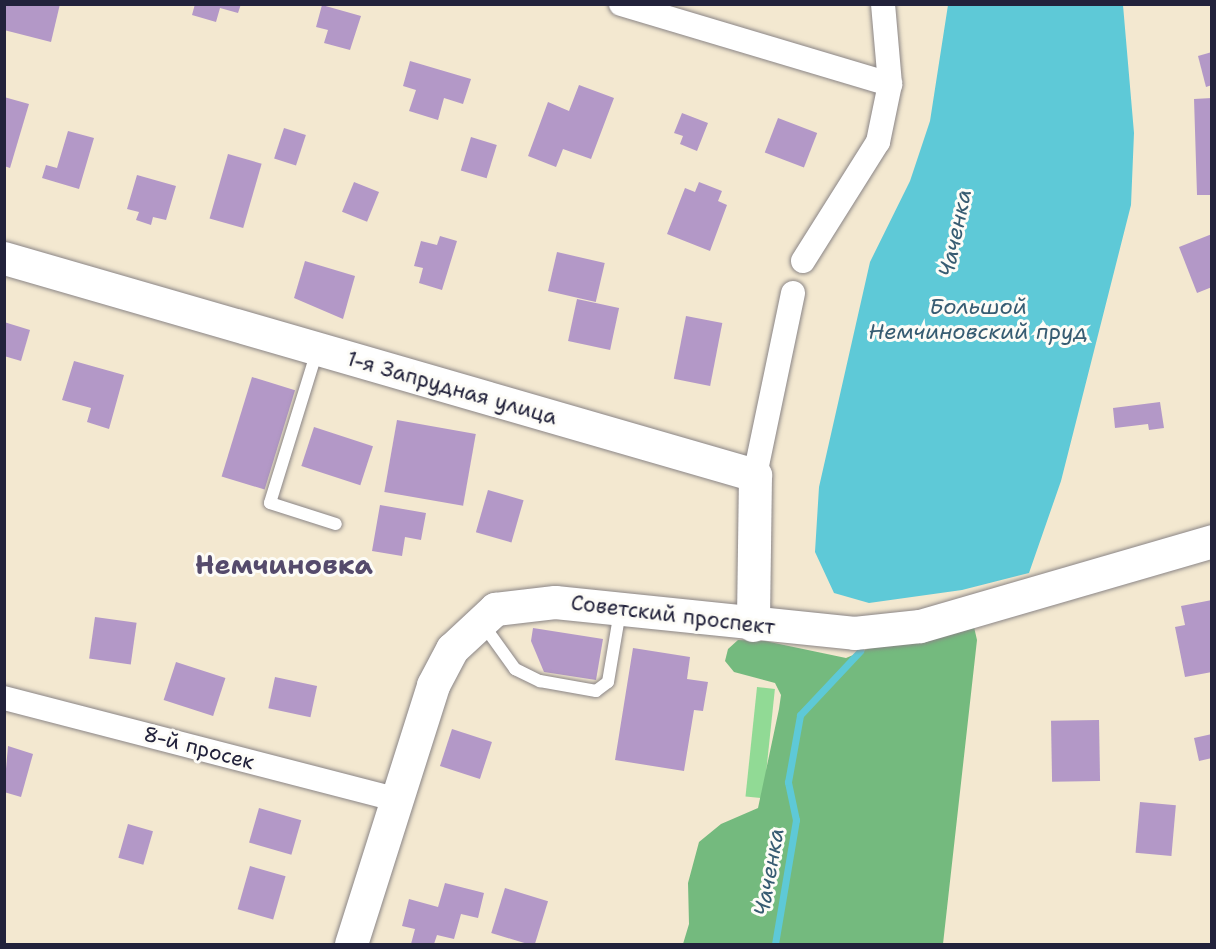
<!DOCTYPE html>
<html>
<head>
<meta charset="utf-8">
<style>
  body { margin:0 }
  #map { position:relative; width:1216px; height:949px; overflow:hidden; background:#f3e8d0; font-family:"Shantell Sans",sans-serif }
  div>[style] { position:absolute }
  .green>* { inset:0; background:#91da95; transform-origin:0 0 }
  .forest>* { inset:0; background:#74ba7e }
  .water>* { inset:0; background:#5ec9d7 }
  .stream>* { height:7px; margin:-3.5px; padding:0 3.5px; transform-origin:3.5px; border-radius:3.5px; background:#5ec9d7 }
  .building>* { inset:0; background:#b398c7; transform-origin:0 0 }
  .roads { filter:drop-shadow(0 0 2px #8a8586) drop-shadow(0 0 2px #8a8586) }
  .lane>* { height:12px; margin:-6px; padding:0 6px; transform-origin:6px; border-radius:6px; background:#fff }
  .street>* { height:24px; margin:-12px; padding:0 12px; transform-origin:12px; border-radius:12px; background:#fff }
  .secondary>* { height:33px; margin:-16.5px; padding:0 16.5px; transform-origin:16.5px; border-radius:16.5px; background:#fff }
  span { translate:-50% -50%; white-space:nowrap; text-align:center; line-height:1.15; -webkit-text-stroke:6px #fdfcf7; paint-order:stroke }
  .street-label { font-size:21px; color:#22223b }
  .water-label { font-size:22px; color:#375c72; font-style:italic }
  .district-label { font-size:27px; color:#554b6c; font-weight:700 }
  .frame { position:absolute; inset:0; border:6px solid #22223b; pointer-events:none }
</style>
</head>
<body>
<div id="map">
  <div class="green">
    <i style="left:757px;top:687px;width:18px;height:110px;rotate:6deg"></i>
  </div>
  <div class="forest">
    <i style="clip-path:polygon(974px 627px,977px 640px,943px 944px,683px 944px,689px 924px,688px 883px,699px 842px,721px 824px,758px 808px,779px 709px,781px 695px,775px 683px,734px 672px,725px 661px,728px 649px,738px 640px,765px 641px,846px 658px,889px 640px)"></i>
  </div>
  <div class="water">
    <i style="clip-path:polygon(948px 5px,1123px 5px,1134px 133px,1131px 205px,1061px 481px,1029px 573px,962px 590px,869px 603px,834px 593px,815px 552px,819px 487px,870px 262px,910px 181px,930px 121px)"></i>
  </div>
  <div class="stream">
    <i style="left:775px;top:944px;width:126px;rotate:-80.4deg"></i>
    <i style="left:796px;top:820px;width:39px;rotate:-102deg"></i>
    <i style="left:788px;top:782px;width:68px;rotate:-79.8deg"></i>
    <i style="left:800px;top:715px;width:88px;rotate:-46.8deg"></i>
  </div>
  <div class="building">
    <i style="clip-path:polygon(5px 4px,60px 4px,51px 42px,4px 30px)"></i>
    <i style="clip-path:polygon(195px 4px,241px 4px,238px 13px,220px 8px,216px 22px,192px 15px)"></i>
    <i style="clip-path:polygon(322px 5px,361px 16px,350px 50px,324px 43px,328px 30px,316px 27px)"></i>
    <i style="clip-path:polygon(1212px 52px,1212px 85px,1206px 87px,1198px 56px)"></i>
    <i style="clip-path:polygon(410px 61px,471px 79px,463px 104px,444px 98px,438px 120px,409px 111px,416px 90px,403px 86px)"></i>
    <i style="clip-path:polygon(579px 85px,614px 98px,591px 159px,563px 149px,556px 167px,528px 156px,548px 102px,569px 111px)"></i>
    <i style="clip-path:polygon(4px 97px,29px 104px,10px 168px,4px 166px)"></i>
    <i style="clip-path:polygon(1212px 98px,1212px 195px,1197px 195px,1194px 99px)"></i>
    <i style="clip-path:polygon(682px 113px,708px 123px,697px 151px,680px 144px,683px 136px,674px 133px)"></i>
    <i style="left:778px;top:118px;width:42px;height:37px;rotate:21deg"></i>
    <i style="left:284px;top:128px;width:23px;height:32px;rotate:18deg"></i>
    <i style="clip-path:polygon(68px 131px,94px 138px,79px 189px,42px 178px,46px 165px,57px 168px)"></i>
    <i style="left:471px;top:137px;width:27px;height:35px;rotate:17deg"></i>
    <i style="left:228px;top:154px;width:35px;height:67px;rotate:16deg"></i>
    <i style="clip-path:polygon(137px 175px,176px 186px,166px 220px,153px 217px,151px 225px,136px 220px,139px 212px,127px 209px)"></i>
    <i style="left:354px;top:182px;width:27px;height:32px;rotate:22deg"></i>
    <i style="clip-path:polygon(699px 182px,722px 191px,718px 201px,727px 205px,710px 251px,667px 234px,685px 188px,695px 192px)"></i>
    <i style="clip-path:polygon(1212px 234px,1212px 287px,1197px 293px,1179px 247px)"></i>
    <i style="clip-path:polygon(440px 236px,457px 241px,442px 290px,419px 283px,423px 268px,414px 266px,421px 241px,437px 245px)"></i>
    <i style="left:557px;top:252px;width:49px;height:40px;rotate:13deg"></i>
    <i style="clip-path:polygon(305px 261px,355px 276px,343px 319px,294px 298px)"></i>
    <i style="left:577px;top:299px;width:43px;height:43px;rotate:12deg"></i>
    <i style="left:686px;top:316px;width:37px;height:64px;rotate:11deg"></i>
    <i style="clip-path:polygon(4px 322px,30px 330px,21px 361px,4px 356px)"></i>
    <i style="clip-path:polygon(74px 361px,124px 375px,109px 429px,87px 422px,91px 408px,62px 400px)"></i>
    <i style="left:252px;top:377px;width:45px;height:104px;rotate:17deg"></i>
    <i style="clip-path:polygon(1160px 402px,1164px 428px,1149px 430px,1148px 424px,1115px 428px,1113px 408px)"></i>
    <i style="left:397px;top:420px;width:80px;height:73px;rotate:10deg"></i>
    <i style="left:314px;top:427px;width:62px;height:41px;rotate:18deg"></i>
    <i style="left:488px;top:490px;width:37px;height:44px;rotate:16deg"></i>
    <i style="clip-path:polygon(380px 505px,426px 513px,421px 540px,405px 537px,402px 556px,372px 551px)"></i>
    <i style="clip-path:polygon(1212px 600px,1212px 672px,1185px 677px,1175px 627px,1185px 625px,1181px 606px)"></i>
    <i style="left:95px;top:617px;width:42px;height:42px;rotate:8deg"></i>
    <i style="clip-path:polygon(533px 628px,603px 639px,596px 680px,544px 672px,531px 641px)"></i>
    <i style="clip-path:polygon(633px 648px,690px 657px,687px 679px,708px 682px,703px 711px,694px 710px,684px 771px,615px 760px)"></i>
    <i style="left:176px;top:662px;width:52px;height:40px;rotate:18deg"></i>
    <i style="left:275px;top:677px;width:43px;height:32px;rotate:12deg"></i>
    <i style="left:1099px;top:720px;width:61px;height:48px;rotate:89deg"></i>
    <i style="left:452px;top:729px;width:42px;height:39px;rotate:18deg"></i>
    <i style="clip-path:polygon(1212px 734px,1212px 758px,1199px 761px,1194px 738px)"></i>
    <i style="clip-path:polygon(8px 746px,33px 754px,21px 797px,4px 792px)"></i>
    <i style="left:1140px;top:802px;width:36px;height:51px;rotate:5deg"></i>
    <i style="left:259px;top:808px;width:44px;height:36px;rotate:16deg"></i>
    <i style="left:128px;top:824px;width:26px;height:35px;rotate:16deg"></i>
    <i style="left:250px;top:866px;width:37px;height:45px;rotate:16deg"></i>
    <i style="clip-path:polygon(445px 883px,484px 893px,478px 918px,461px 914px,454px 939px,437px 935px,434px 944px,411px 944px,415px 929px,402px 926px,409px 899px,438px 907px)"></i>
    <i style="left:505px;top:888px;width:45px;height:47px;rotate:17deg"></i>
  </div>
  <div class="roads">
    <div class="lane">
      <i style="left:317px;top:351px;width:159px;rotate:107.2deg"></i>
      <i style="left:270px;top:503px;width:69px;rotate:17.7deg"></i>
      <i style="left:482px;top:623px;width:57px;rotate:54.3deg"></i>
      <i style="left:515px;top:669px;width:28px;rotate:26deg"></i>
      <i style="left:540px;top:681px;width:57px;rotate:10.1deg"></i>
      <i style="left:596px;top:691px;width:15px;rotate:-37deg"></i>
      <i style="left:608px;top:682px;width:72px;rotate:-80.4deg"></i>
    </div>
    <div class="street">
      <i style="left:621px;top:4px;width:281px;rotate:16.6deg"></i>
      <i style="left:803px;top:261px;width:141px;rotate:-57.8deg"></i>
      <i style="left:878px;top:142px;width:59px;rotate:-78.3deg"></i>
      <i style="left:890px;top:84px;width:80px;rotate:-95deg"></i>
      <i style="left:755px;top:475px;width:186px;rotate:-78.2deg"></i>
      <i style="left:4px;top:698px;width:403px;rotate:14.5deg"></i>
    </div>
    <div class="secondary">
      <i style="left:4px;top:258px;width:782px;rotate:16.12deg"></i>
      <i style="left:755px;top:475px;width:150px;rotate:90.8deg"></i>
      <i style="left:351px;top:944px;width:272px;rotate:-72.4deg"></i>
      <i style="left:433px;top:685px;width:41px;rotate:-62.2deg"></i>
      <i style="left:452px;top:649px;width:59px;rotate:-42.9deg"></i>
      <i style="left:495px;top:609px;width:60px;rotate:-6.7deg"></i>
      <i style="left:555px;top:602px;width:301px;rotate:5.9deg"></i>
      <i style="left:854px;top:633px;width:66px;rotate:-6.1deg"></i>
      <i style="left:920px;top:626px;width:304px;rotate:-16.2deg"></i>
    </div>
  </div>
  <div class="street-label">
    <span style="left:452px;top:388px;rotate:16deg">1-я Запрудная улица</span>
    <span style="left:673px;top:615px;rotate:7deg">Советский проспект</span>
    <span style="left:199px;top:748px;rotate:15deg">8-й просек</span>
  </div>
  <div class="water-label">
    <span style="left:955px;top:233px;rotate:-78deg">Чаченка</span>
    <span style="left:978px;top:319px">Большой<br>Немчиновский пруд</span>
    <span style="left:769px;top:872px;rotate:-80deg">Чаченка</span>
  </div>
  <div class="district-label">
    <span style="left:284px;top:565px">Немчиновка</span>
  </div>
  <div class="frame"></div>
</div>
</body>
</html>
